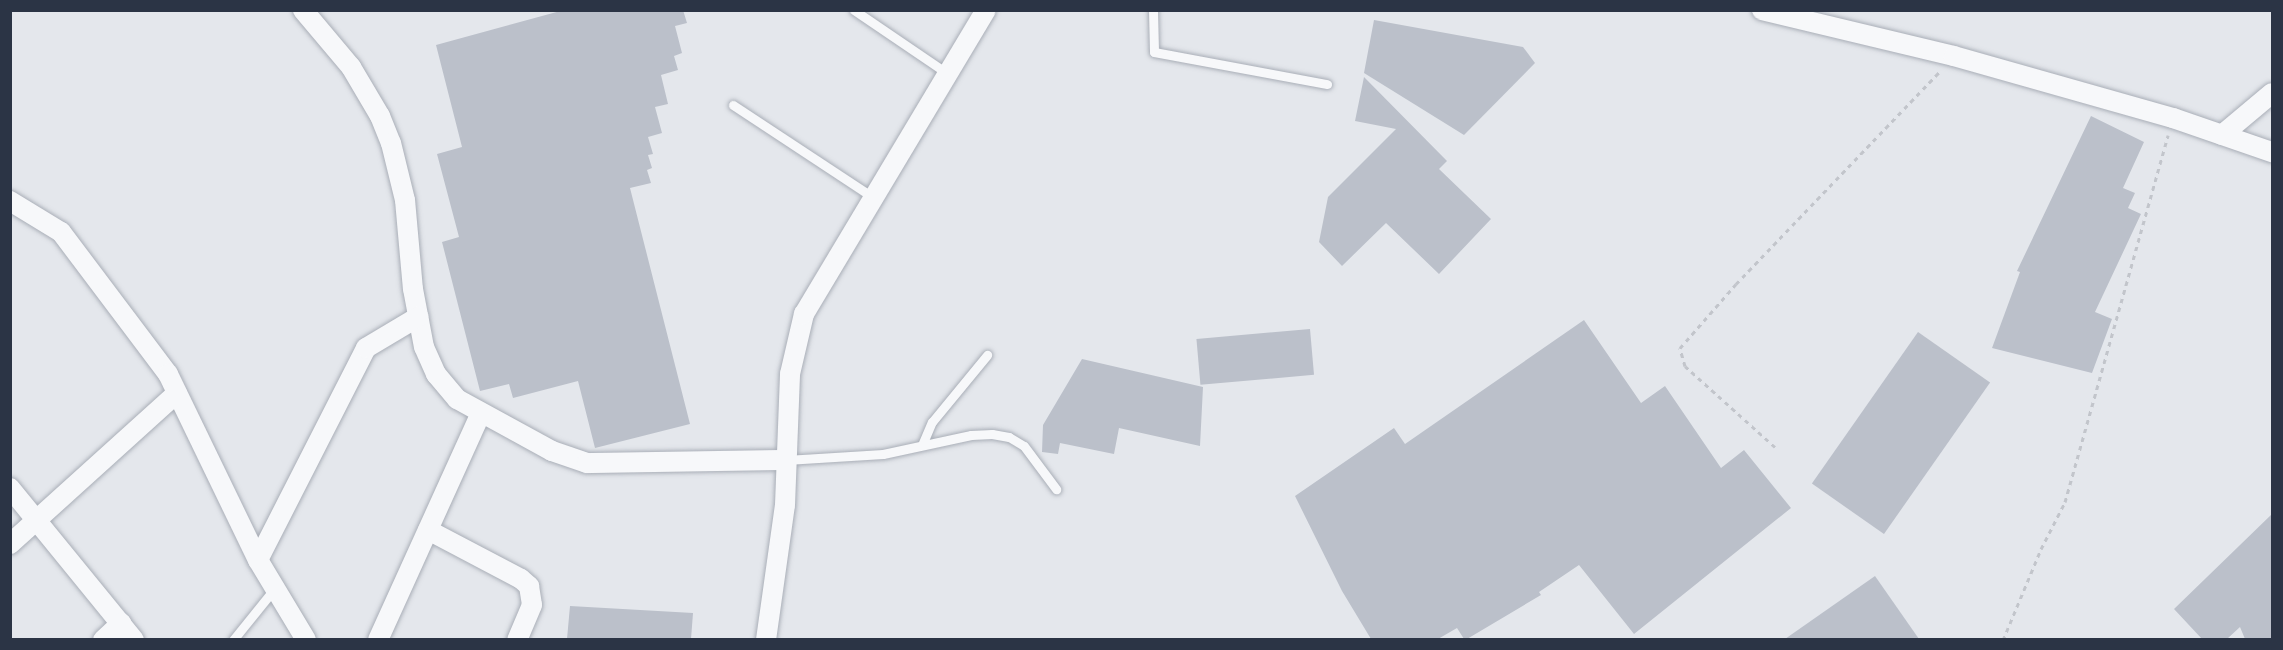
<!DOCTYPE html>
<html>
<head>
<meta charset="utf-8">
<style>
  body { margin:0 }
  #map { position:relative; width:2283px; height:650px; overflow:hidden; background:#e4e7ec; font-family:"PT Sans Narrow",sans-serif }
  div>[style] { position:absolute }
  .building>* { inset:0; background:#bbc0ca; transform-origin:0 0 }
  .path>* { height:3px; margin-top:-1.5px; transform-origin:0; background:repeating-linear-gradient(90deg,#c2c5cb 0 4.5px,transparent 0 9px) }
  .roads { filter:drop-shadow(0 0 2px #a9aeb7) drop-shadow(0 0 2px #a9aeb7) }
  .lane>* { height:9px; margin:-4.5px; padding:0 4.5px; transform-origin:4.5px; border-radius:4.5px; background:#f7f8fa }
  .street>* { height:20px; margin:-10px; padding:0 10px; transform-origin:10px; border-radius:10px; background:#f7f8fa }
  span { translate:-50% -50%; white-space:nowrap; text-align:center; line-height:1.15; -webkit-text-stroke:5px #f4f6f9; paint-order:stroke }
  .frame { position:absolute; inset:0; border:12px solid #2b3445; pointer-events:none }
</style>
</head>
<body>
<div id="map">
  <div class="building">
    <i style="clip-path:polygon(564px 10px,683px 10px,687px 23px,675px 26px,682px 53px,674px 56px,678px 70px,661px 75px,668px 104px,655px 107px,662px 133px,648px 137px,653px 154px,648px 155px,652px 168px,647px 170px,651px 183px,630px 188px,690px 424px,595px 448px,578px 381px,513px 398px,509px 384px,480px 391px,442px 242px,459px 237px,437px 154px,462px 147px,436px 45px)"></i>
    <i style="clip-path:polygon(1374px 20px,1523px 47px,1535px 63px,1464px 135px,1364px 73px)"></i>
    <i style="clip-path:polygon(1364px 77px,1447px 161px,1439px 169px,1491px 219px,1439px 274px,1386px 223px,1342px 266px,1319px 242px,1328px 197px,1396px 129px,1355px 121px)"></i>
    <i style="clip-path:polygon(2091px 116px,2144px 142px,2123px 188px,2135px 193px,2128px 208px,2141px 214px,2095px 312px,2112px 319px,2092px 373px,1992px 348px,2020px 272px,2017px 271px)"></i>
    <i style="clip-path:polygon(1584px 320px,1641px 403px,1665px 386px,1721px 468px,1744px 450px,1791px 508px,1634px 634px,1579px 565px,1539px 592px,1541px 595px,1467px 639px,1464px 639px,1457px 628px,1438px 639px,1371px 639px,1342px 591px,1295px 496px,1394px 428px,1405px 444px)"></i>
    <i style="left:1310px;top:329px;width:46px;height:114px;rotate:85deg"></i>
    <i style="left:1918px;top:332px;width:88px;height:185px;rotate:35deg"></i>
    <i style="clip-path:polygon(1082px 359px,1203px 387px,1200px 446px,1119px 428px,1114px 454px,1060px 443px,1058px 454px,1042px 452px,1043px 425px)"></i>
    <i style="clip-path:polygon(2272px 514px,2272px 639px,2245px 639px,2240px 627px,2227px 639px,2202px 639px,2174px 609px)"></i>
    <i style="clip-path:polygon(1875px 576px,1919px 639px,1785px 639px)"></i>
    <i style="clip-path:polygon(570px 606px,693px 613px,691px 639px,567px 639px)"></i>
  </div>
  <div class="path">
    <i style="left:1775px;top:447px;width:121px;rotate:-138deg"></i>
    <i style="left:1685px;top:366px;width:19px;rotate:-106deg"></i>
    <i style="left:1680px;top:348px;width:85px;rotate:-48.8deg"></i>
    <i style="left:1736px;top:284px;width:296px;rotate:-46.2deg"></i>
    <i style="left:2003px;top:640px;width:99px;rotate:-67.3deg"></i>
    <i style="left:2041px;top:549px;width:53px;rotate:-62.9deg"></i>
    <i style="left:2065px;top:502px;width:381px;rotate:-74.3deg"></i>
  </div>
  <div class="roads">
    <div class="lane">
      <i style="left:854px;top:10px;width:114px;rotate:34.2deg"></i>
      <i style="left:1153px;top:10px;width:42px;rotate:88.6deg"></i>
      <i style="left:1154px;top:52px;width:176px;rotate:10.5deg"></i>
      <i style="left:733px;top:105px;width:169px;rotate:33.4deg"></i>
      <i style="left:922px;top:445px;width:25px;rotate:-67deg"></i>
      <i style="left:932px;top:422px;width:87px;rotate:-50.6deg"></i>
      <i style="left:786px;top:460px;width:97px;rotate:-3.5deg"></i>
      <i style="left:883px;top:454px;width:90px;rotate:-12.2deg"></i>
      <i style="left:971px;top:435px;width:21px;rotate:-3deg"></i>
      <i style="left:992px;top:434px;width:17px;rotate:10deg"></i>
      <i style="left:1009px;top:437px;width:17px;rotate:31deg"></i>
      <i style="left:1024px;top:446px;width:54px;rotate:53.3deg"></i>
      <i style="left:233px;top:640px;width:67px;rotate:-51.1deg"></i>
    </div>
    <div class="street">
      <i style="left:303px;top:10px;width:75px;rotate:49.9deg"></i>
      <i style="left:351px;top:67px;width:57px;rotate:59.4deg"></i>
      <i style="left:380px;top:116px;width:29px;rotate:68deg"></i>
      <i style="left:391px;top:143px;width:59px;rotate:76.2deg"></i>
      <i style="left:405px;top:200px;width:89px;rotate:84.9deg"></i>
      <i style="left:413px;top:289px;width:59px;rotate:79.3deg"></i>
      <i style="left:424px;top:347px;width:30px;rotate:66deg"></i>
      <i style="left:436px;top:374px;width:33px;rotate:50deg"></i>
      <i style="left:457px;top:399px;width:108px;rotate:28.7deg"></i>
      <i style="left:552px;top:451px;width:37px;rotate:19deg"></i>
      <i style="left:587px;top:463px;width:199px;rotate:-0.9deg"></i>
      <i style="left:1762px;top:10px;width:197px;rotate:13.5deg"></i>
      <i style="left:1954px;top:56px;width:228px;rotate:15.8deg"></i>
      <i style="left:2173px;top:118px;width:105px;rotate:19deg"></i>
      <i style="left:2222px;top:135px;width:65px;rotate:-40deg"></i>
      <i style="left:10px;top:201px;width:60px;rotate:31.3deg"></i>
      <i style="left:61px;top:232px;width:178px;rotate:53deg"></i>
      <i style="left:168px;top:374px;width:207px;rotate:64.2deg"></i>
      <i style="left:258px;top:560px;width:93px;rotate:59deg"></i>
      <i style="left:10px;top:488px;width:196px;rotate:50.8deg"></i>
      <i style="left:428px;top:530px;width:105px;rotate:27.8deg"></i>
      <i style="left:521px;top:579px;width:11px;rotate:41deg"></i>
      <i style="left:529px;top:586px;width:19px;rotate:81deg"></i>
      <i style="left:532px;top:605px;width:38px;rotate:113deg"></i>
      <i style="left:10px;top:544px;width:225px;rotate:-42.1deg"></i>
      <i style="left:258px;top:560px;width:238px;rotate:-63deg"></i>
      <i style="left:366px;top:348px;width:61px;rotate:-30.8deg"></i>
      <i style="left:103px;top:640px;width:25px;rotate:-43deg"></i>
      <i style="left:378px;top:640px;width:249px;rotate:-65.6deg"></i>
      <i style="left:766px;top:640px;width:136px;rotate:-82deg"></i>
      <i style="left:785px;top:505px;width:131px;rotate:-87.8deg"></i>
      <i style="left:790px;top:374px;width:62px;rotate:-76.9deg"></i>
      <i style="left:804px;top:314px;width:354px;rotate:-59.1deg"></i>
    </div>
  </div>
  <div class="frame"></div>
</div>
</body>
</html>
